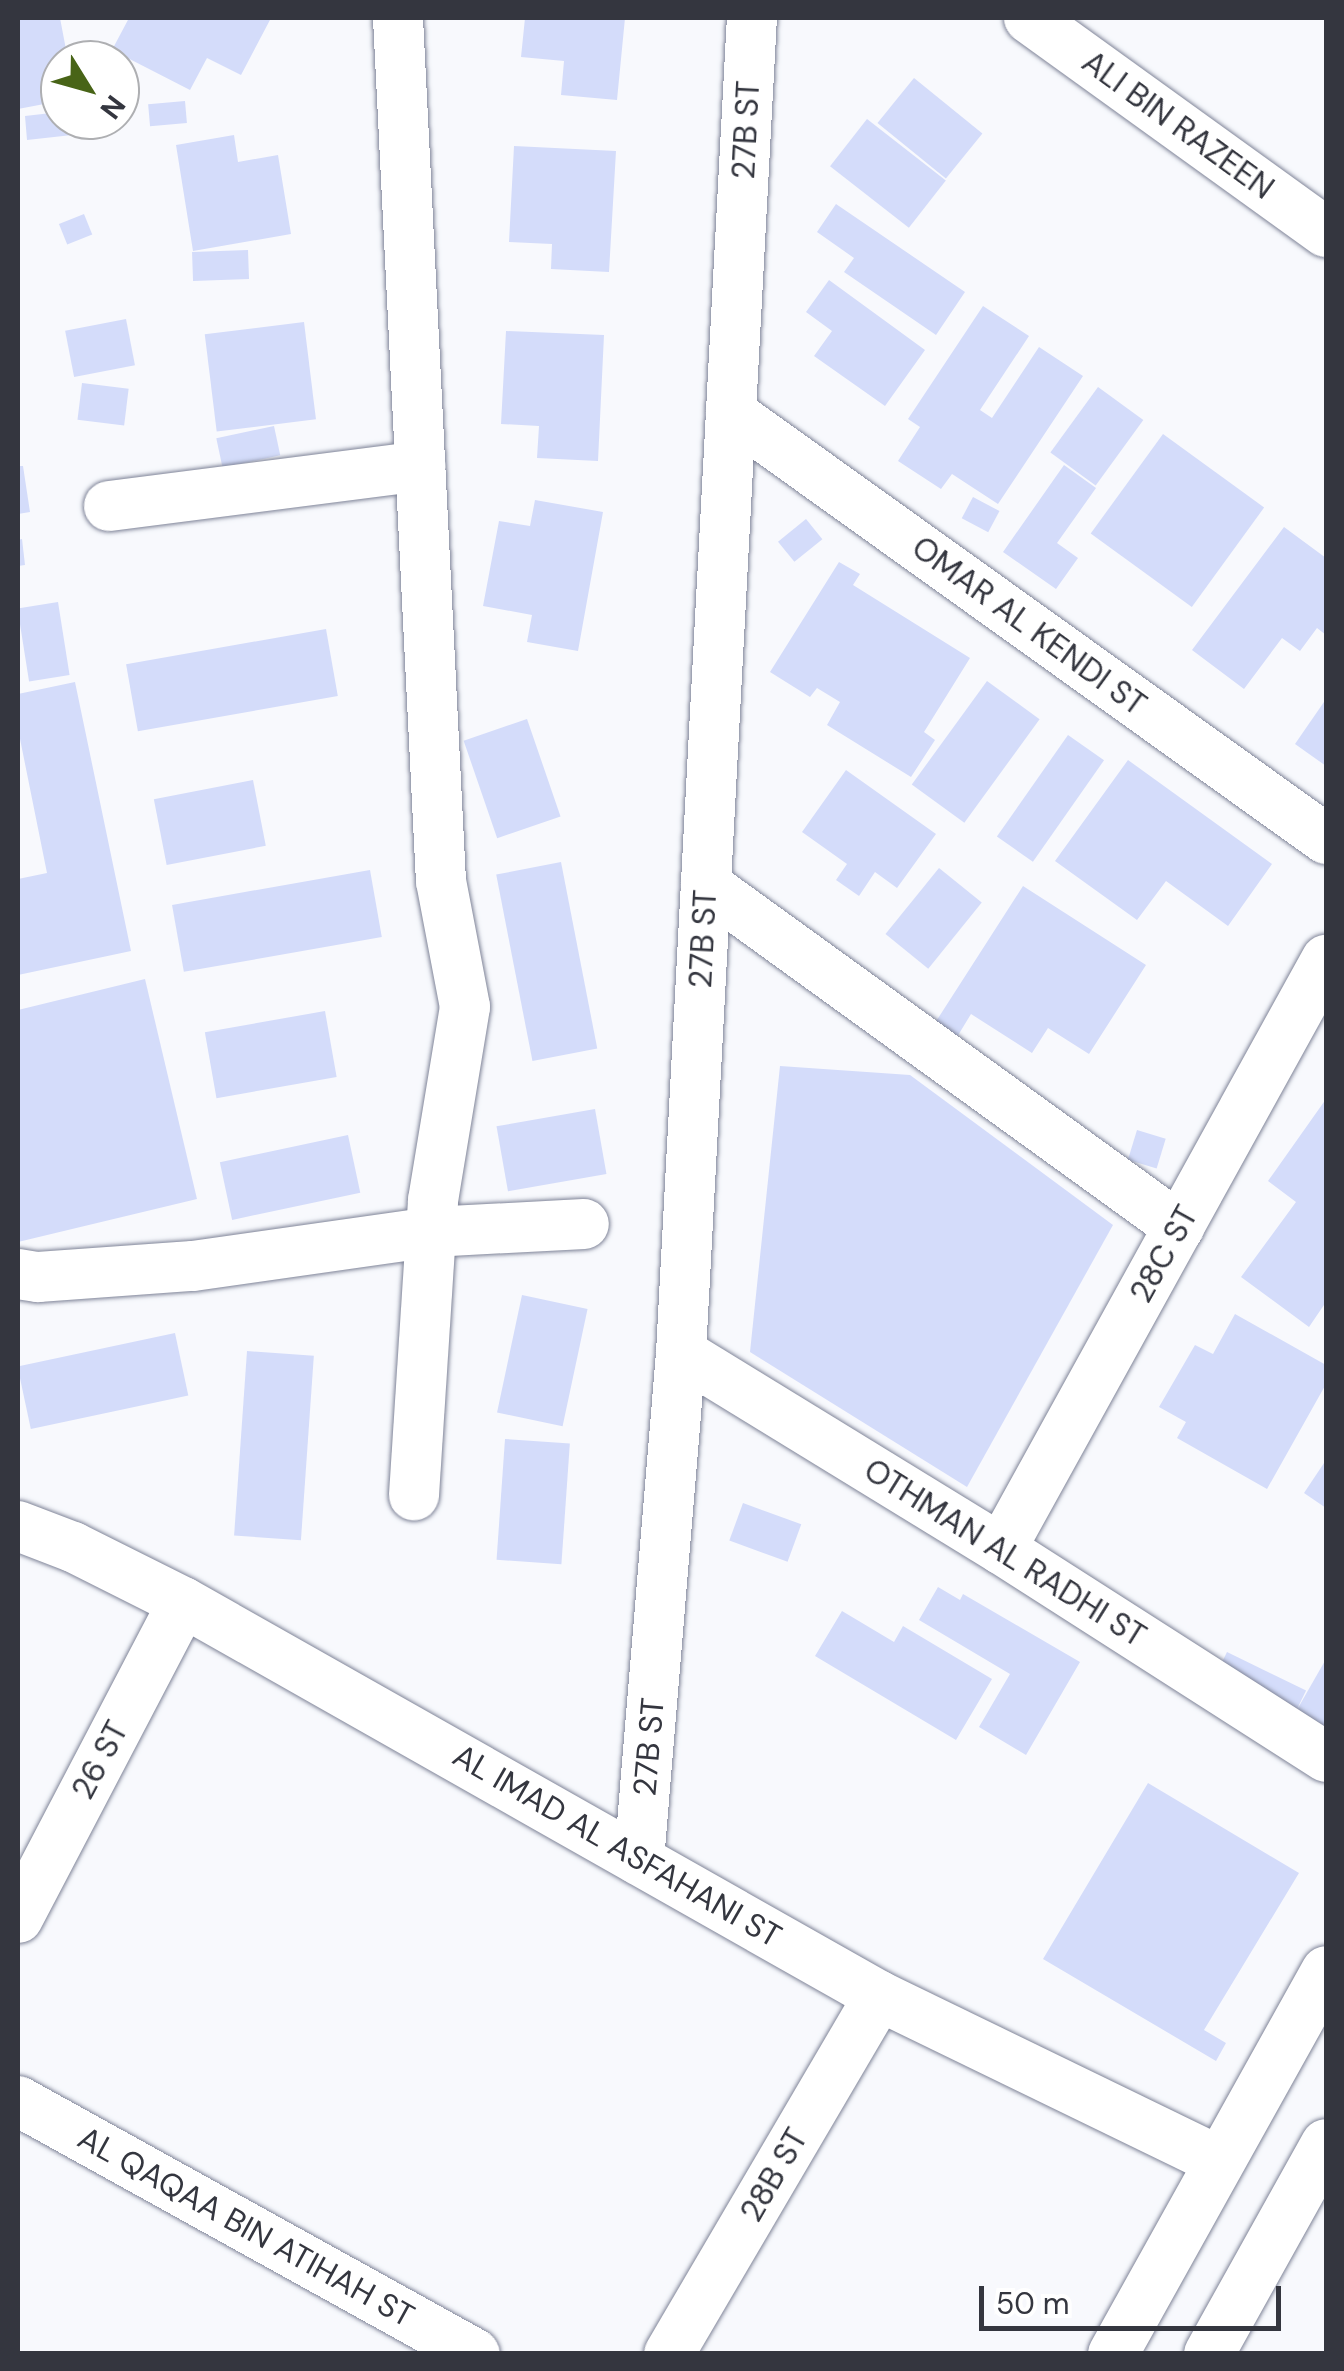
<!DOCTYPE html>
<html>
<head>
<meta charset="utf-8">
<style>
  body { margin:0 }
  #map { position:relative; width:1344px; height:2371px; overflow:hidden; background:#f8f9fd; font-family:"DM Sans",sans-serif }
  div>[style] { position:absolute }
  .building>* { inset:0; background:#d4dcfa; transform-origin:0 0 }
  .roads { filter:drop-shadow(0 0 2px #7f8498) drop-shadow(0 0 2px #7f8498) }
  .minor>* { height:50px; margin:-25px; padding:0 25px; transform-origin:25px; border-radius:25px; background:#fff }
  span { translate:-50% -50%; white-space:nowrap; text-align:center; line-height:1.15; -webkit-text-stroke:8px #fff; paint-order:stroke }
  .street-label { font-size:32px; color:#34363f }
  .frame { position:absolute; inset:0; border:20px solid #34363f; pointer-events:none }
  .north { position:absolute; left:40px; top:40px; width:100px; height:100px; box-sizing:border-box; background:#fff; border:2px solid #aeafb2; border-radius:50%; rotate:127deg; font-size:28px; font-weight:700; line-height:40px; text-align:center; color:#34363f }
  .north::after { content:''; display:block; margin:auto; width:35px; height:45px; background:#486417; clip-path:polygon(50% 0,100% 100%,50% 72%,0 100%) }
  .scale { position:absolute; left:979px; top:2286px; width:302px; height:45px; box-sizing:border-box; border:5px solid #34363f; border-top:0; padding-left:12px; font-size:30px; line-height:35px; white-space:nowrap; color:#34363f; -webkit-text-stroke:8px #fff; paint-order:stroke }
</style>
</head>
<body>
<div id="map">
  <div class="building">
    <i style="clip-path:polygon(18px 18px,60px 18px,68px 60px,60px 60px,60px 101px,18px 109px)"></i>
    <i style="clip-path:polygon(129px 18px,271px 18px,241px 75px,207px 58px,190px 90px,112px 50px)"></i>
    <i style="clip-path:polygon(525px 18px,625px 18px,617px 100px,561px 95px,564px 61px,521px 57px)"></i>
    <i style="left:914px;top:78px;width:88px;height:58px;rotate:39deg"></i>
    <i style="left:185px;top:101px;width:22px;height:37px;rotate:85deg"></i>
    <i style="clip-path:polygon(60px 112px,60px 120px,71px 120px,72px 135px,27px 140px,25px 116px)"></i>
    <i style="left:867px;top:119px;width:100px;height:60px;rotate:38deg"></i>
    <i style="clip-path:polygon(234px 135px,238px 162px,278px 155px,291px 234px,193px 251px,176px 145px)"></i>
    <i style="clip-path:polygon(514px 146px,616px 151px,609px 272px,551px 269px,552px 244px,509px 242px)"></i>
    <i style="clip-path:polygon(836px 204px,965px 292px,936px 335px,844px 272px,854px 258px,817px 232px)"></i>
    <i style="left:84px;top:214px;width:22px;height:27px;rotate:68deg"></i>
    <i style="left:248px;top:250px;width:29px;height:56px;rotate:88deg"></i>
    <i style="clip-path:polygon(829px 280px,925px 350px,885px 406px,814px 356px,832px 331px,806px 312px)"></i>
    <i style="clip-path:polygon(983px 306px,1029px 336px,980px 410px,992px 418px,1039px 347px,1083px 376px,998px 504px,952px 474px,941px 489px,898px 461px,920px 427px,908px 419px)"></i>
    <i style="left:126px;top:319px;width:47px;height:62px;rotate:79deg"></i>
    <i style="left:304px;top:322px;width:98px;height:100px;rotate:83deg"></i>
    <i style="clip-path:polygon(506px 331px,604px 335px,598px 461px,537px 458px,539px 426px,501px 424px)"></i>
    <i style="left:82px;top:383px;width:47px;height:37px;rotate:7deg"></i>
    <i style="left:1098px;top:387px;width:56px;height:81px;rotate:36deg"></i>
    <i style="left:274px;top:426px;width:30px;height:59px;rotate:78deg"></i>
    <i style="left:1163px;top:434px;width:125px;height:123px;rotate:36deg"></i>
    <i style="clip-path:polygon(1064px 465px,1096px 488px,1057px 543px,1078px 558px,1056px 589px,1003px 552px)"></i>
    <i style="clip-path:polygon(18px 466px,23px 466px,30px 512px,18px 514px)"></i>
    <i style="left:973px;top:497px;width:30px;height:24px;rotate:28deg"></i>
    <i style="clip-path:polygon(535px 500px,603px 512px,578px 651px,527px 642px,532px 615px,483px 606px,499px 521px,530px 526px)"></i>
    <i style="left:806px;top:519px;width:26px;height:36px;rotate:51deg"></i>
    <i style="clip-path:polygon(1284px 527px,1326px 558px,1326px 635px,1317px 628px,1300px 651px,1282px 638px,1244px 689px,1192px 650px)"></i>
    <i style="clip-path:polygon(22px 539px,25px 565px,18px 566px,18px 540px)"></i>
    <i style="clip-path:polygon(839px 562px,860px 574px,853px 585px,970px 658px,924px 732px,935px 740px,911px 777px,827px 725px,840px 702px,817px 688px,810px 697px,770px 672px)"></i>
    <i style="left:58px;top:602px;width:74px;height:41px;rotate:81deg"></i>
    <i style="left:326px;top:629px;width:68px;height:203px;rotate:80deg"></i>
    <i style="left:987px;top:681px;width:65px;height:128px;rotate:36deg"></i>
    <i style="clip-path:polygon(75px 682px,131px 951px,18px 975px,18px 879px,47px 873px,18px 729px,18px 694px)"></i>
    <i style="clip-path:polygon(1326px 699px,1326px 766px,1295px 744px)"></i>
    <i style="left:527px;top:719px;width:103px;height:67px;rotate:71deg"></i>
    <i style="left:1068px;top:735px;width:44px;height:124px;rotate:35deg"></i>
    <i style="clip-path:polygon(1128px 760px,1272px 864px,1228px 926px,1166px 881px,1137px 920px,1055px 861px)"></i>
    <i style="clip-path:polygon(846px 770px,936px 834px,897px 888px,875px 872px,859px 896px,836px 880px,847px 864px,802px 832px)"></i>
    <i style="left:253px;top:780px;width:67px;height:101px;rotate:79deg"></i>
    <i style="left:561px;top:862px;width:190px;height:66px;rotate:79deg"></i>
    <i style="left:939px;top:868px;width:55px;height:85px;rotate:39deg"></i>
    <i style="left:370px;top:870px;width:68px;height:201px;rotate:80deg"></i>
    <i style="clip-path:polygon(1023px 886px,1146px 965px,1089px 1054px,1048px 1028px,1032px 1053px,971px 1014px,957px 1037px,935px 1023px)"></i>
    <i style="clip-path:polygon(145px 979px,197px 1199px,18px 1242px,18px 1010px)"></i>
    <i style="left:325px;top:1011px;width:67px;height:122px;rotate:80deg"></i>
    <i style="clip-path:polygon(780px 1066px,910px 1075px,1113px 1225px,967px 1487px,750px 1352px)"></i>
    <i style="clip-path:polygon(1326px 1099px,1326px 1302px,1309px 1327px,1241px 1277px,1296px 1202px,1268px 1181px)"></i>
    <i style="left:595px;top:1109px;width:66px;height:100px;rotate:80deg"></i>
    <i style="left:1137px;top:1130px;width:30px;height:31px;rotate:17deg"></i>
    <i style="left:348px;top:1135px;width:59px;height:131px;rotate:78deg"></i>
    <i style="left:522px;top:1295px;width:67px;height:120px;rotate:12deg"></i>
    <i style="clip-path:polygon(1235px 1314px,1326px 1365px,1326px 1384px,1267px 1489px,1177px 1438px,1186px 1422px,1159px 1407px,1195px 1345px,1213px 1354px)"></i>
    <i style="left:175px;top:1333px;width:64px;height:161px;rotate:78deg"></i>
    <i style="left:247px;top:1351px;width:67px;height:185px;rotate:4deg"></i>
    <i style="left:505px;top:1439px;width:65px;height:121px;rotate:4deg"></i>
    <i style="clip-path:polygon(1326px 1460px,1326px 1508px,1304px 1493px)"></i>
    <i style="left:743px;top:1503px;width:62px;height:40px;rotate:20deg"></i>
    <i style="clip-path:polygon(938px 1587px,960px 1600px,963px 1594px,1080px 1662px,1026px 1755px,979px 1727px,1010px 1674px,919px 1620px)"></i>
    <i style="clip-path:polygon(842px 1611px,894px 1642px,903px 1626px,992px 1679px,956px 1740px,815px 1656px)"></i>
    <i style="left:1227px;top:1652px;width:88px;height:25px;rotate:26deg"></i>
    <i style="clip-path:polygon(1326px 1659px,1326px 1734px,1294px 1715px)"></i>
    <i style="clip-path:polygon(1148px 1783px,1299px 1873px,1204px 2030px,1226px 2043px,1216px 2061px,1043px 1959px)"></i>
  </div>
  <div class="roads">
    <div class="minor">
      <i style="left:398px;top:18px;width:864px;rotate:87.15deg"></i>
      <i style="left:441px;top:881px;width:128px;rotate:79.2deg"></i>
      <i style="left:465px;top:1007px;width:197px;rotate:99.4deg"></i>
      <i style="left:433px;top:1201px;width:295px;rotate:93.7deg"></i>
      <i style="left:1029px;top:18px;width:366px;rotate:35.8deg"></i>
      <i style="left:731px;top:413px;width:732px;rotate:35.6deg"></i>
      <i style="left:109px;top:506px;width:314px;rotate:-7.3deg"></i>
      <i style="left:706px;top:885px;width:584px;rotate:35.87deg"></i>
      <i style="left:18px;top:1274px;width:20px;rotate:9deg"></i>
      <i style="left:38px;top:1277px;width:155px;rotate:-4.1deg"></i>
      <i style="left:193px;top:1266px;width:240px;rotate:-8.1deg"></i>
      <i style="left:431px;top:1232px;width:153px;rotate:-3deg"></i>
      <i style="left:681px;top:1353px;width:375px;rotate:31.5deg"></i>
      <i style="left:1001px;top:1549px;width:386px;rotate:32.6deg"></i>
      <i style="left:18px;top:1526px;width:59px;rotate:20.9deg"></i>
      <i style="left:73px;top:1547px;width:123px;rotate:26.6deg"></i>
      <i style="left:183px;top:1602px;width:800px;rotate:29.51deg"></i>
      <i style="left:879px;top:1996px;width:378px;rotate:25.9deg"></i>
      <i style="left:1001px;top:1549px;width:673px;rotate:-61.11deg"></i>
      <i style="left:639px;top:1860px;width:509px;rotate:-85.26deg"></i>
      <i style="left:681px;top:1353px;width:1337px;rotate:-86.96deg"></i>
      <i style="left:18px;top:1918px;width:356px;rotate:-62.4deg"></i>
      <i style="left:18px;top:2101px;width:522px;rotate:28.97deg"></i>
      <i style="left:669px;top:2354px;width:415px;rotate:-59.6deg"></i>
      <i style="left:1113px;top:2354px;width:438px;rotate:-60.9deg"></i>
      <i style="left:1209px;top:2354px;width:240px;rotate:-60.9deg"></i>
    </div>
  </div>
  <div class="street-label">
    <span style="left:1178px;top:125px;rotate:36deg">ALI BIN RAZEEN</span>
    <span style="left:746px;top:130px;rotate:-87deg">27B ST</span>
    <span style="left:1029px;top:626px;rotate:36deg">OMAR AL KENDI ST</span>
    <span style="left:703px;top:939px;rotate:-87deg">27B ST</span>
    <span style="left:1164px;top:1254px;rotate:-61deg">28C ST</span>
    <span style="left:1005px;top:1553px;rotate:32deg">OTHMAN AL RADHI ST</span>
    <span style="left:649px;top:1747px;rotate:-85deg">27B ST</span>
    <span style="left:100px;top:1760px;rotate:-62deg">26 ST</span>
    <span style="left:617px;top:1846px;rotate:30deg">AL IMAD AL ASFAHANI ST</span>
    <span style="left:774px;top:2175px;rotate:-60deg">28B ST</span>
    <span style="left:246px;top:2227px;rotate:29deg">AL QAQAA BIN ATIHAH ST</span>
  </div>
  <div class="frame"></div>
  <div class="north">N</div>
  <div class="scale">50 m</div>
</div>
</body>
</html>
